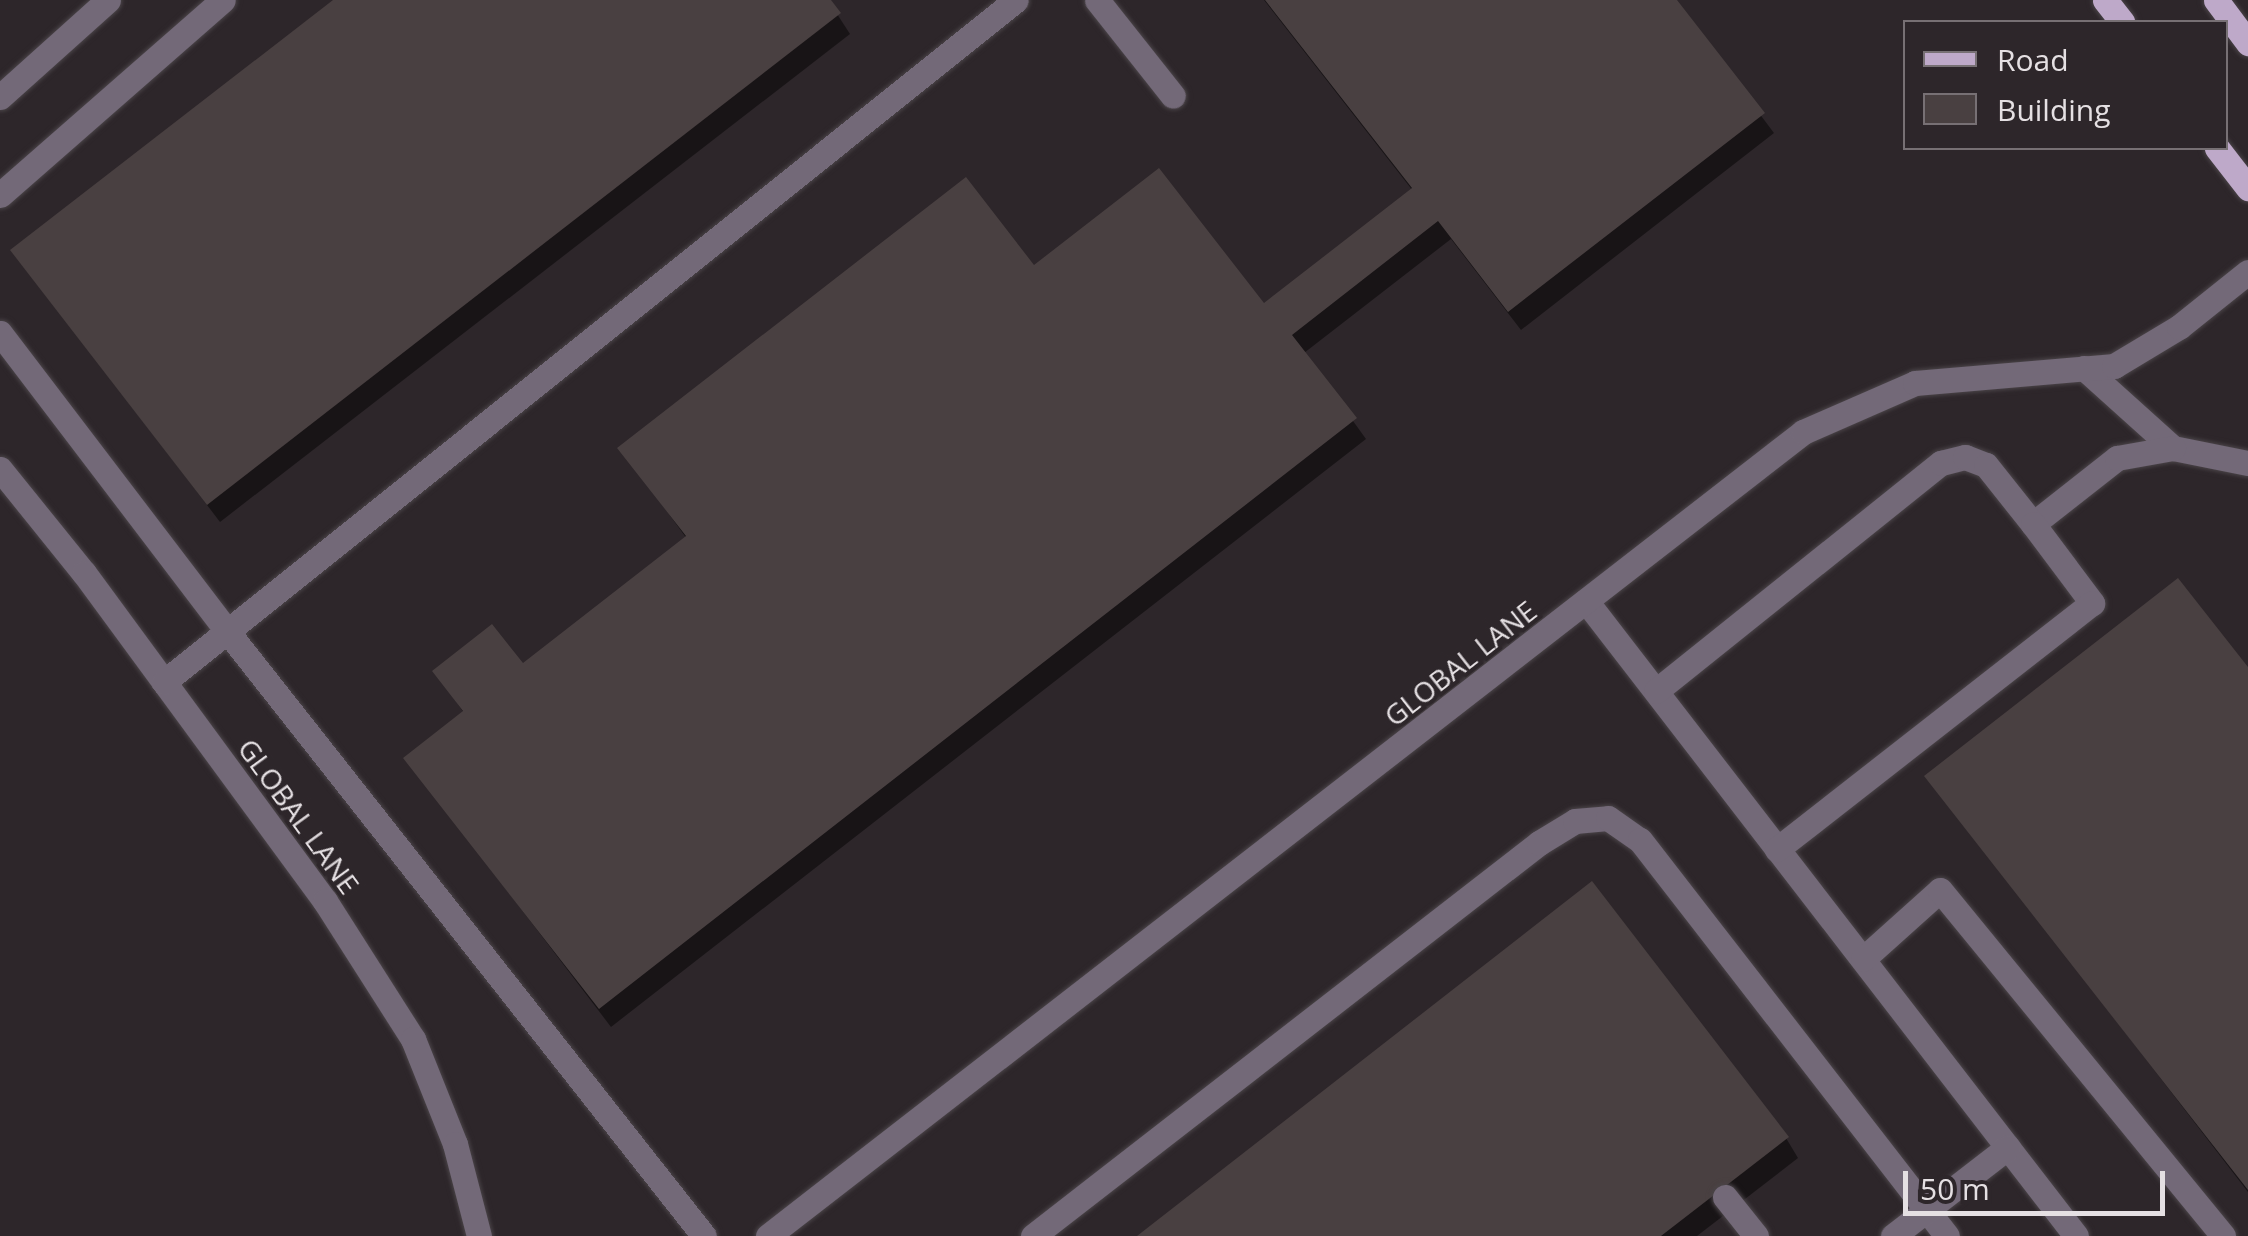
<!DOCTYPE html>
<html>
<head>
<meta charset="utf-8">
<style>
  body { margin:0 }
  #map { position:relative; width:2248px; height:1236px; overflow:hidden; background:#2d262a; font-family:"Open Sans",sans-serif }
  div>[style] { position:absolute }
  .shadow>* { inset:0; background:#0007 }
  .building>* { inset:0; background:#494041 }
  .roads { filter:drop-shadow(0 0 2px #4a4448) drop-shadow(0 0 2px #4a4448) }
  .minor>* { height:25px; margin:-12.5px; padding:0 12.5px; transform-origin:12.5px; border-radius:12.5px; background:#736978 }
  .major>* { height:25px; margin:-12.5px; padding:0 12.5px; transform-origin:12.5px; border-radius:12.5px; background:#bea9c9 }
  span { translate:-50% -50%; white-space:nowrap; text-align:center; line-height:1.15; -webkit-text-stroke:8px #2d262a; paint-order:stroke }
  .street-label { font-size:28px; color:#e5e0e3 }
  .legend { position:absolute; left:1903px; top:20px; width:325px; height:130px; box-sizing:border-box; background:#2d262a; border:2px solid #777074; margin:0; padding:12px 18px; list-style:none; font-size:30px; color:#e5e0e3 }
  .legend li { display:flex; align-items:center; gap:20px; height:50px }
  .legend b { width:50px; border:2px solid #777074 }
  .scale { position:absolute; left:1903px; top:1171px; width:262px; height:45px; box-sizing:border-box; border:5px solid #e5e0e3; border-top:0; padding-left:12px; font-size:30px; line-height:35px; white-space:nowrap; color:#e5e0e3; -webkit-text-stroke:8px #2d262a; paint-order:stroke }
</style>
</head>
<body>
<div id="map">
  <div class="shadow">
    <i style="clip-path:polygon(337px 0,828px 0,850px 34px,220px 522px,13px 251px)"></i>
    <i style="clip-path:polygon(1264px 0,1674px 0,1774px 133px,1521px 330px,1451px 239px,1304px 353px,1366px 439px,611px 1027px,406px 758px,464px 713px,435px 671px,522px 667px,687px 539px,621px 448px,1034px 268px,1263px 306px,1413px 191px)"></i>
    <i style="clip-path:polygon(2248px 671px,2248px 1192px,1928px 776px)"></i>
    <i style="clip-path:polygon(1786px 1138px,1798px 1158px,1697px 1236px,1141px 1236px)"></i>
  </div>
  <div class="building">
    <i style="clip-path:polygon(333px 0,831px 0,841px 13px,207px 505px,10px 250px)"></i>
    <i style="clip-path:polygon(1265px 0,1677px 0,1765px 113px,1508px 312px,1438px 221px,1292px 335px,1357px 418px,599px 1009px,403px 758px,463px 711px,432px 671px,492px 624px,523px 663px,686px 536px,617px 448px,966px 177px,1034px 265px,1159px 168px,1264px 303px,1412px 188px)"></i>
    <i style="clip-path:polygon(2178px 578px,2248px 667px,2248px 1190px,1924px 776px)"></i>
    <i style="clip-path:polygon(1592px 881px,1789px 1137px,1661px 1236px,1137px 1236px)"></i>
  </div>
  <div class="roads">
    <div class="minor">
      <i style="left:1097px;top:0;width:122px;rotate:51.6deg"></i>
      <i style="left:0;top:97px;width:145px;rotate:-41.9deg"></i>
      <i style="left:0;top:195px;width:296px;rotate:-41.2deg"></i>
      <i style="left:0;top:333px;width:375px;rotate:52.7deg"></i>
      <i style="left:227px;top:631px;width:770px;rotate:51.75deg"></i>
      <i style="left:2084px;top:368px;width:120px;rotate:42deg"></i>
      <i style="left:2173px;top:448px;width:76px;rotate:11.3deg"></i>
      <i style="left:0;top:469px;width:134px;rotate:51.1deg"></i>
      <i style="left:84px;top:573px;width:407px;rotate:53.7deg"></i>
      <i style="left:325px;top:901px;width:164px;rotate:57.5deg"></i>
      <i style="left:413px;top:1039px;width:113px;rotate:68.2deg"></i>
      <i style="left:455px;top:1144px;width:95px;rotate:75.4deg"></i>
      <i style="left:2033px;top:524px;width:107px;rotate:-38.2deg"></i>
      <i style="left:2117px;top:458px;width:57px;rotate:-10.1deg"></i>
      <i style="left:1586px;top:601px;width:802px;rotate:52.34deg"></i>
      <i style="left:164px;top:682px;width:1091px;rotate:-38.68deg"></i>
      <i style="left:1656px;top:691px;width:365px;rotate:-38.7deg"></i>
      <i style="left:1941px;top:463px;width:25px;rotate:-14deg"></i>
      <i style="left:1965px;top:457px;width:22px;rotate:21deg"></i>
      <i style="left:1986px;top:465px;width:75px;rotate:51.5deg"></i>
      <i style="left:2033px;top:524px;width:99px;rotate:53.2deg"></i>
      <i style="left:2092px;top:603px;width:400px;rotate:142deg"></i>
      <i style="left:1863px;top:959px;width:103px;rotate:-41.9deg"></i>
      <i style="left:1940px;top:890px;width:447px;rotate:50.7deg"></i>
      <i style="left:1725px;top:1197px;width:50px;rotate:51.5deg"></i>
      <i style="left:768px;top:1236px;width:1311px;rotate:-37.84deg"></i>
      <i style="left:1803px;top:432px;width:122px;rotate:-23.6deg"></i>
      <i style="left:1915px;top:383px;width:200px;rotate:-4.9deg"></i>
      <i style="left:2114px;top:366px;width:76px;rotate:-31deg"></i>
      <i style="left:2179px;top:327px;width:88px;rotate:-38.6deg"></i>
      <i style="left:1033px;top:1236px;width:641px;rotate:-37.84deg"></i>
      <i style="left:1539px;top:843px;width:42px;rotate:-31.4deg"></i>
      <i style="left:1575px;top:821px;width:33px;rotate:-5deg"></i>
      <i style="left:1608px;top:818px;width:39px;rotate:35deg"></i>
      <i style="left:1640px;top:840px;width:501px;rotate:52.22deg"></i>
      <i style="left:1893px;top:1236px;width:145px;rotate:-37.7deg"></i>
    </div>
    <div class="major">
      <i style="left:2105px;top:0;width:28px;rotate:52deg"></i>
      <i style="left:2216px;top:0;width:54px;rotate:53.3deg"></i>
      <i style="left:2217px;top:148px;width:51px;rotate:52.2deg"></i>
    </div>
  </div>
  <div class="street-label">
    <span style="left:1460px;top:663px;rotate:-38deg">GLOBAL LANE</span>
    <span style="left:299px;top:816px;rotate:54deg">GLOBAL LANE</span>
  </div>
  <ul class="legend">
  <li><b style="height:12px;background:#bea9c9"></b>Road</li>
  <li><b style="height:28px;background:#494041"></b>Building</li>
  </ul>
  <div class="scale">50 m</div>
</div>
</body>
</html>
